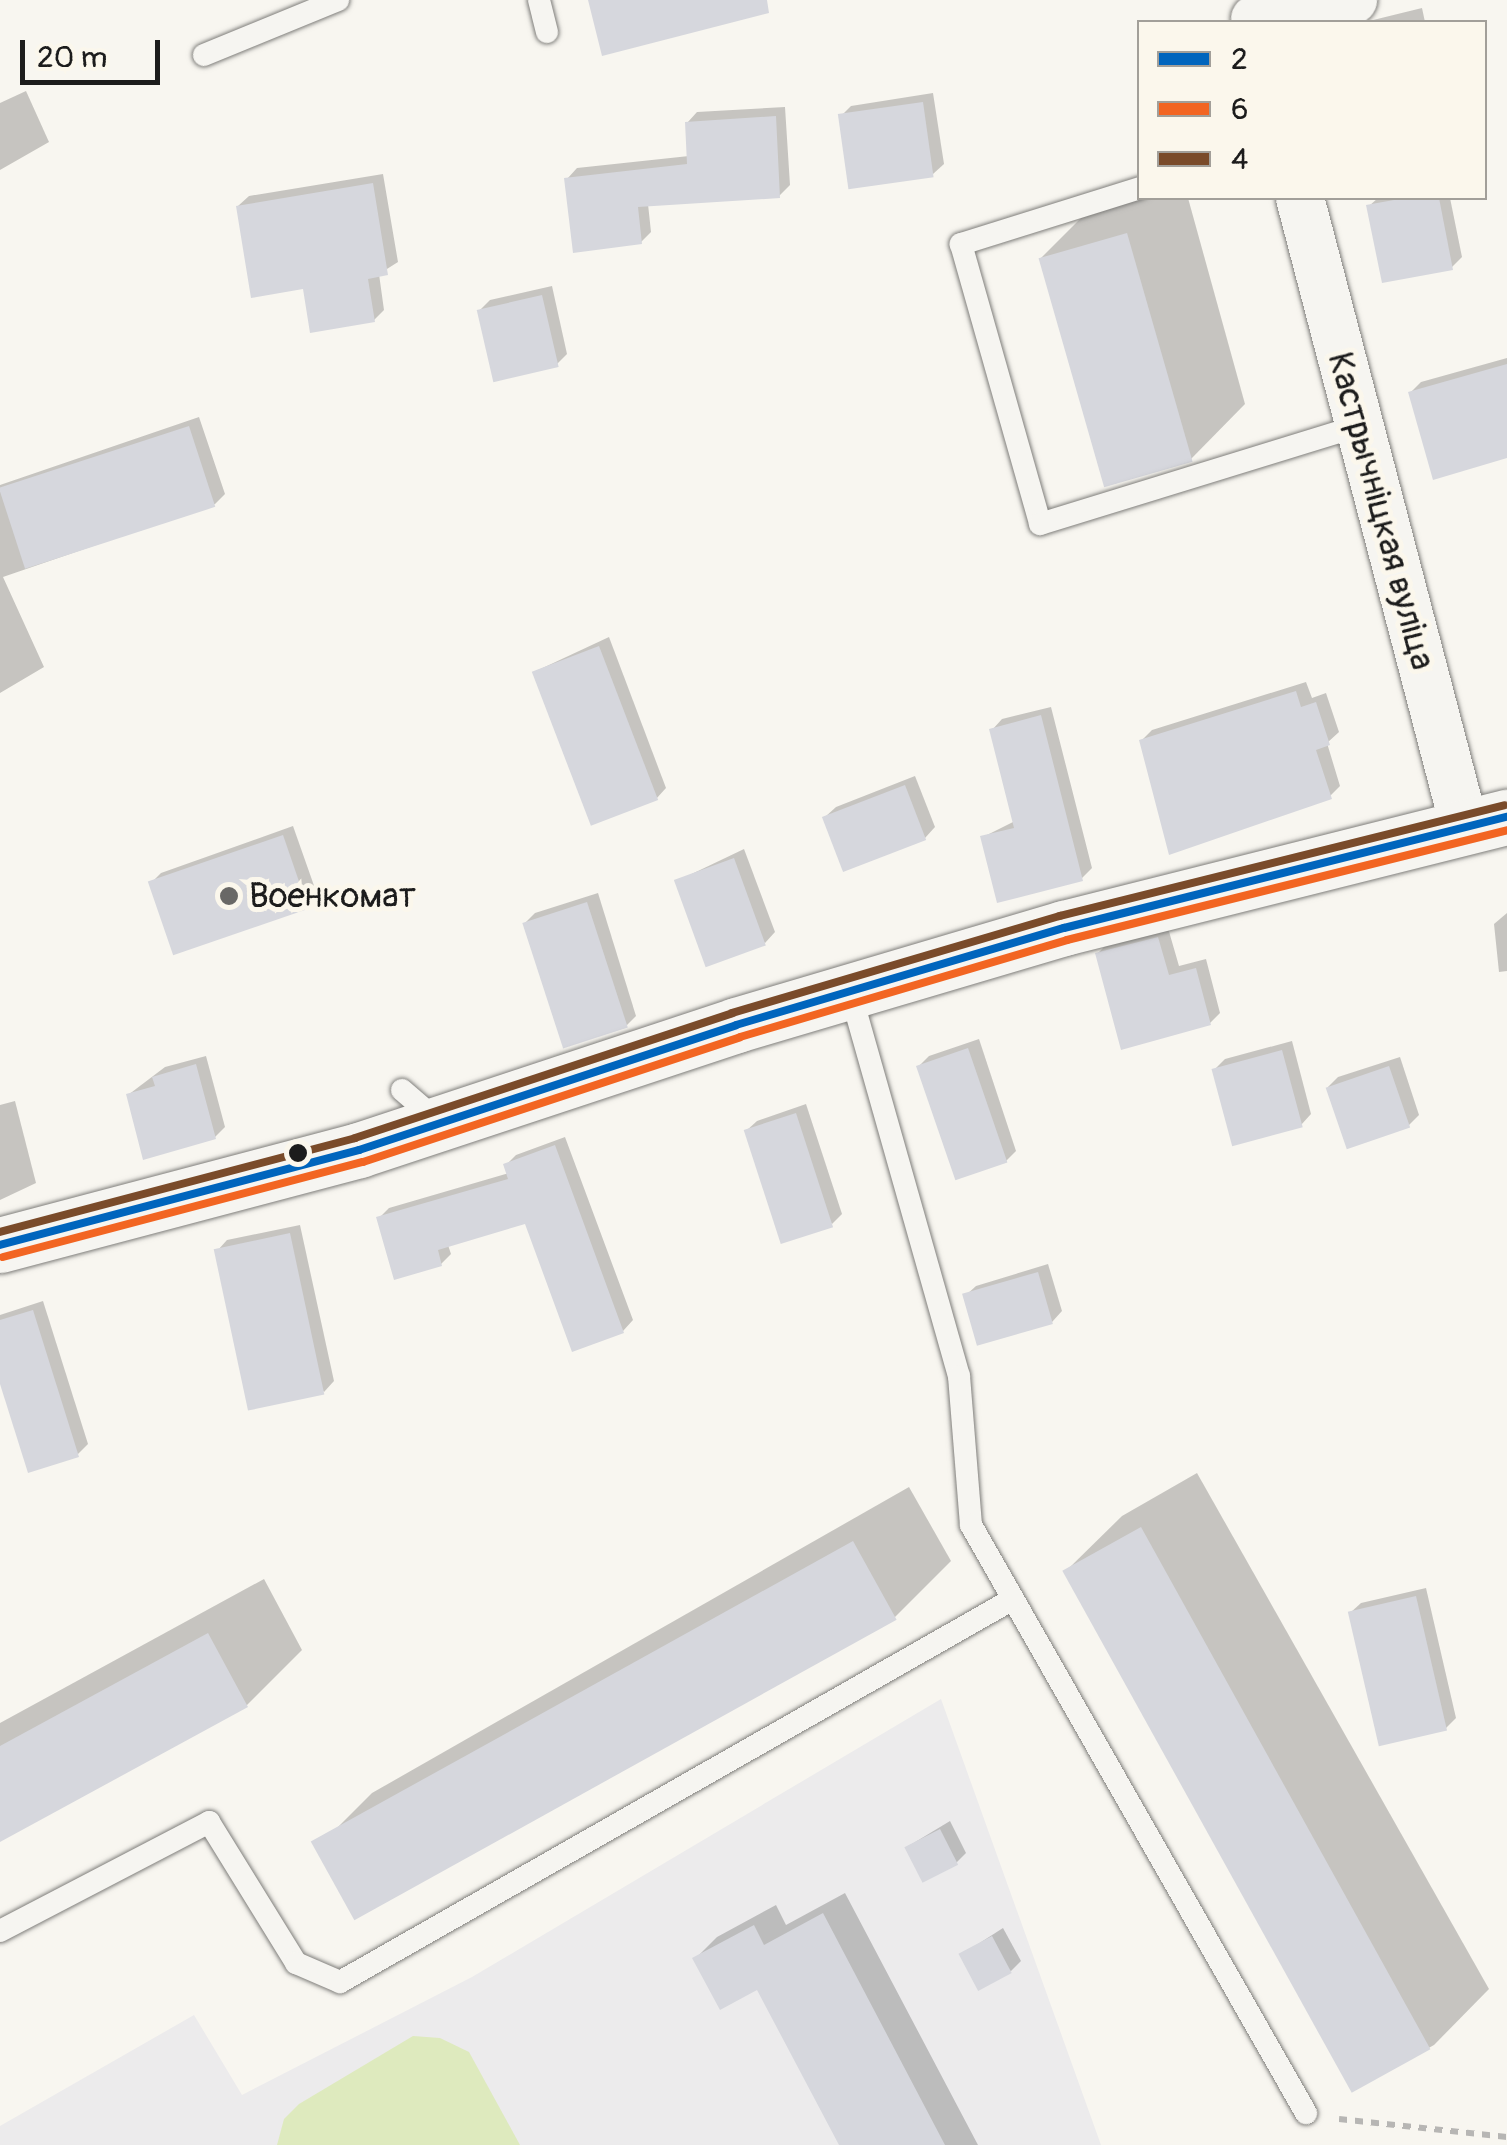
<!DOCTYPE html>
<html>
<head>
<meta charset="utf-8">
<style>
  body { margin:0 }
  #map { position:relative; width:1507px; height:2145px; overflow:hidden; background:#f8f6f0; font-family:Pangolin,sans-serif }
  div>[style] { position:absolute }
  .built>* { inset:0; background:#ecebec }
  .green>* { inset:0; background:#deeabe }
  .shadow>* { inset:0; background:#0003 }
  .building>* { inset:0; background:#d6d7dd; transform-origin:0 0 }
  .path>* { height:6px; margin-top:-3px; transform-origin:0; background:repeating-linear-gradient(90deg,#b7b6b4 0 8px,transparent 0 16px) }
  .roads { filter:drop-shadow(0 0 2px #7f7e7b) drop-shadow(0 0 2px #7f7e7b) }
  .service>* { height:22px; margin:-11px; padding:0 11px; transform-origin:11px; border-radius:11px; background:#f6f5f1 }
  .minor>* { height:48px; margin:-24px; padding:0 24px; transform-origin:24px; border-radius:24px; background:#f6f5f1 }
  .tertiary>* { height:55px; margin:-27.5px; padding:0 27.5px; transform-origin:27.5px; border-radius:27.5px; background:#f6f5f1 }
  .bus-1>* { height:8px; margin:-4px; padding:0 4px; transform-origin:4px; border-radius:4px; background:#0065bd }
  .bus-2>* { height:8px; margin:-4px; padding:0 4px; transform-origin:4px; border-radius:4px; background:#f26522 }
  .bus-3>* { height:8px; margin:-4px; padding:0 4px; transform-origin:4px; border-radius:4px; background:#7a4b2a }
  .dots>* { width:28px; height:28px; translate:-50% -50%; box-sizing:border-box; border:5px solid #fbf7ec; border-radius:50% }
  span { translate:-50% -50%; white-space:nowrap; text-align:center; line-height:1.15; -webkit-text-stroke:10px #fbf7ec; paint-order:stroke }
  .street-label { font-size:35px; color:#1c1c1c }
  .poi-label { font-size:35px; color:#1c1c1c }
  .left { translate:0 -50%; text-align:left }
  .legend { position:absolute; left:1137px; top:20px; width:350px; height:180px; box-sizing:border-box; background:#fbf7ec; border:2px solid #a29f99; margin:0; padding:12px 18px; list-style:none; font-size:30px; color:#1c1c1c }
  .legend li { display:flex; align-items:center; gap:20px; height:50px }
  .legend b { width:50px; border:2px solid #a29f99 }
  .scale { position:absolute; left:20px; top:40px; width:140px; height:45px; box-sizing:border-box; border:5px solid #1c1c1c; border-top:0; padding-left:12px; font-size:30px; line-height:35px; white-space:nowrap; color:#1c1c1c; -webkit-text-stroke:8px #fbf7ec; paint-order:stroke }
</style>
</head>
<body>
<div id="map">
  <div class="built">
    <i style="clip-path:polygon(941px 1699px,1101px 2145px,0 2145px,0 2126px,194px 2015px,242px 2095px,472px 1977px)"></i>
  </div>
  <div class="green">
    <i style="clip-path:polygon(413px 2036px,440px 2038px,469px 2052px,520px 2145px,277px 2145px,284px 2119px,299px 2104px)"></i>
  </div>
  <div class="shadow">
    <i style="clip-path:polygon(1422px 8px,1425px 22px,1365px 22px)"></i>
    <i style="clip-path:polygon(26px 91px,49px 142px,0 170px,0 103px)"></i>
    <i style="clip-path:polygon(933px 93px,944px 164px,933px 174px,841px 116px,851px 106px)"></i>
    <i style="clip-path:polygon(785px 107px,790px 185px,779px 196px,648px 204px,651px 232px,641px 242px,567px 179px,577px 168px,689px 156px,687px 123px,697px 112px)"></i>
    <i style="clip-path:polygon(383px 174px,398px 262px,379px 274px,384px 310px,374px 320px,305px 286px,238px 206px,249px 196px)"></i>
    <i style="clip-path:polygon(1140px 198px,1188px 198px,1245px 404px,1190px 460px,1041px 258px,1096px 203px)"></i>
    <i style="clip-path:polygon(1378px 198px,1450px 198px,1462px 257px,1452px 267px,1369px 206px)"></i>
    <i style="clip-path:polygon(552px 286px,567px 354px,557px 364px,480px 310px,490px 300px)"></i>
    <i style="clip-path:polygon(1507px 358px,1507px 456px,1411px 392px,1421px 382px)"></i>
    <i style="clip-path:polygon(199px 417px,225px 494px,215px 504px,3px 577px,44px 667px,0 693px,0 485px)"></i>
    <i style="clip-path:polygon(609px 637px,666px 788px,656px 799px,534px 672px)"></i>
    <i style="clip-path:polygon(1306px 682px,1312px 698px,1326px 693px,1339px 732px,1327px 743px,1340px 786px,1330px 796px,1142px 740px,1152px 730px)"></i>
    <i style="clip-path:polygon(1051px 707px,1092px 868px,1082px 878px,983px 837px,1015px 821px,992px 730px,1002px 719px)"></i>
    <i style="clip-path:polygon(915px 776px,935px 827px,925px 838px,825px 817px,836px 807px)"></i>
    <i style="clip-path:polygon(293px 826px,318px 897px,308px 907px,151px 883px,161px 873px)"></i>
    <i style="clip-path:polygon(744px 849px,775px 932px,765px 943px,677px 881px)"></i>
    <i style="clip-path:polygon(598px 893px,636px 1016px,626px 1026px,525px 923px,535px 913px)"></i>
    <i style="clip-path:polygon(1507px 913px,1507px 971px,1499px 972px,1494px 924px)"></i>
    <i style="clip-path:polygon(1168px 928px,1179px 966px,1206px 959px,1220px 1013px,1210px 1023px,1098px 953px,1108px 943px)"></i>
    <i style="clip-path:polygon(979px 1039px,1016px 1151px,1006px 1161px,919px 1066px,929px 1056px)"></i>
    <i style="clip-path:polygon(1292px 1041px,1311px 1114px,1301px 1125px,1215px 1069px,1225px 1059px)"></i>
    <i style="clip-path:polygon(206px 1056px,225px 1127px,215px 1137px,128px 1095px,165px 1067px)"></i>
    <i style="clip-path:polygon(1400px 1057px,1419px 1115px,1409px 1125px,1348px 1146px,1328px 1087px,1338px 1077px)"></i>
    <i style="clip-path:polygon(15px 1101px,36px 1183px,0 1200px,0 1105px)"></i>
    <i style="clip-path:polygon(806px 1104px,842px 1214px,832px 1224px,746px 1131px,757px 1121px)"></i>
    <i style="clip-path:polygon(565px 1137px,633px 1320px,623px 1331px,526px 1221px,448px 1245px,451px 1254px,441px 1264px,379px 1218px,389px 1208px,509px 1173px,506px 1165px,516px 1155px)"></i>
    <i style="clip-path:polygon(300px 1225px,334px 1381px,324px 1392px,217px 1251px,227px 1240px)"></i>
    <i style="clip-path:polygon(1048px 1264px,1062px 1311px,1052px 1322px,965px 1296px,976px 1286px)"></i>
    <i style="clip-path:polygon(43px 1301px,88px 1444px,77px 1455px,0 1376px,0 1315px)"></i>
    <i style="clip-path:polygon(1197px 1473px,1489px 1989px,1434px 2045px,1359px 2087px,1066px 1571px,1122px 1516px)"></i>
    <i style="clip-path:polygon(909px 1487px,951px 1561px,895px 1617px,317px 1848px,372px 1793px)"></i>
    <i style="clip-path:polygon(264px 1579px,302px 1650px,247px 1705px,0 1839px,0 1723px)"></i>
    <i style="clip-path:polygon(1426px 1588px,1456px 1718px,1446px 1728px,1350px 1613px,1361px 1603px)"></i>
    <i style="clip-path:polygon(950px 1821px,966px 1853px,956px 1863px,907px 1847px)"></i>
    <i style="clip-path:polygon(845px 1893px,978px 2145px,842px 2145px,758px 1986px,695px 1959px,717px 1937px,776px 1905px,786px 1925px)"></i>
    <i style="clip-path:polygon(1003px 1928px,1021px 1961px,1011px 1971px,961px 1955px)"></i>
  </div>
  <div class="building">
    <i style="clip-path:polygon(588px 0,767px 0,769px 13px,602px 56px)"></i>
    <i style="left:923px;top:102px;width:76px;height:86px;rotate:82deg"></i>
    <i style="clip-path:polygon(776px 116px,780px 198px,638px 207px,642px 244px,573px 253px,564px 178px,687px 164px,685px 122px)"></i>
    <i style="clip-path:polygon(373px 183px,388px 275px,368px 279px,375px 322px,310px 333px,303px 289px,251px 298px,236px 206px)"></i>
    <i style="clip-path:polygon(1405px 198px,1439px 198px,1453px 270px,1382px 283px,1366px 205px)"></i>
    <i style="left:1127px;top:233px;width:238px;height:92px;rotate:74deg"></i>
    <i style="left:542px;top:295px;width:74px;height:67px;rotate:77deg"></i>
    <i style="clip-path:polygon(1507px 364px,1507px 458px,1433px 480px,1408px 392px)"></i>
    <i style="left:189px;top:426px;width:85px;height:200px;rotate:72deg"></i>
    <i style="left:599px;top:646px;width:165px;height:72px;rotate:69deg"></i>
    <i style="clip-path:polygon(1296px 691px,1301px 707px,1316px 702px,1330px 745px,1316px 750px,1332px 799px,1169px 855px,1139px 740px)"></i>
    <i style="clip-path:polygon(1041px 715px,1083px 881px,997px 903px,980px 836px,1014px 828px,989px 729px)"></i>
    <i style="left:905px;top:785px;width:59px;height:89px;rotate:69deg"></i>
    <i style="left:283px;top:835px;width:78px;height:143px;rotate:71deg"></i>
    <i style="left:734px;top:858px;width:93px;height:64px;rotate:70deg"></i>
    <i style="left:587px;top:902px;width:132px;height:68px;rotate:72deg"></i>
    <i style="clip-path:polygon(1158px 937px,1169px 975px,1196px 968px,1211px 1025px,1121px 1050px,1095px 953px)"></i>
    <i style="left:968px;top:1048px;width:121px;height:55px;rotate:71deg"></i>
    <i style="left:1282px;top:1050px;width:80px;height:73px;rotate:75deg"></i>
    <i style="clip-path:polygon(196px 1064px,216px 1139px,143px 1160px,126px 1094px,155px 1086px,152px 1077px)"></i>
    <i style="left:1389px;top:1066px;width:65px;height:67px;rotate:71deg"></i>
    <i style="left:796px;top:1113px;width:120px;height:55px;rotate:72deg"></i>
    <i style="clip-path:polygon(555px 1145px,624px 1333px,572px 1352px,525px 1224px,438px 1250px,442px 1266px,394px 1280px,376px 1217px,508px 1179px,503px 1164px)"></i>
    <i style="left:290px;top:1233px;width:165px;height:78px;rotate:78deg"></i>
    <i style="left:1038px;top:1272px;width:54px;height:79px;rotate:74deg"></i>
    <i style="clip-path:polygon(33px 1310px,79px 1457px,28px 1473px,0 1384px,0 1320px)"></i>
    <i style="left:1141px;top:1527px;width:597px;height:90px;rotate:61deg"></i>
    <i style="left:853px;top:1541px;width:90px;height:620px;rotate:61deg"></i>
    <i style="left:1416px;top:1596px;width:138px;height:70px;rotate:77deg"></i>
    <i style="clip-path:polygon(208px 1633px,248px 1707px,0 1842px,0 1746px)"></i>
    <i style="left:940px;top:1829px;width:40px;height:40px;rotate:63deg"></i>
    <i style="clip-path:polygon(823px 1913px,945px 2145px,839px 2145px,757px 1990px,720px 2010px,692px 1958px,754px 1925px,764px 1945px)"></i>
    <i style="left:992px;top:1936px;width:42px;height:38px;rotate:62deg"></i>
  </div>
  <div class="path">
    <i style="left:1339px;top:2119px;width:169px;rotate:6.1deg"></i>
  </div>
  <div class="roads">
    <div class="service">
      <i style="left:539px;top:0;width:33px;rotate:76deg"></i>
      <i style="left:204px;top:55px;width:145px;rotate:-22.3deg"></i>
      <i style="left:1140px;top:188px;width:188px;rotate:162.6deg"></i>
      <i style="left:961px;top:244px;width:291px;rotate:74.2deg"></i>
      <i style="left:1040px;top:524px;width:333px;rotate:-17.1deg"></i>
      <i style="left:850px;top:991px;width:400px;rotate:74.2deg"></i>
      <i style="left:959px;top:1376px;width:149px;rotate:85.4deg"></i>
      <i style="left:971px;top:1525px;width:677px;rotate:60.33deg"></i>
      <i style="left:402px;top:1090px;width:48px;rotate:40.7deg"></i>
      <i style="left:0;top:1931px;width:236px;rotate:-27.5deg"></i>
      <i style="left:209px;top:1822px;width:166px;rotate:58.3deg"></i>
      <i style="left:296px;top:1963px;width:48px;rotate:23.4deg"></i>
      <i style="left:340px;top:1982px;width:774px;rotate:-29.64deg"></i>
    </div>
    <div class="minor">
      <i style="left:1255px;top:19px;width:100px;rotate:-11deg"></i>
      <i style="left:1300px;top:198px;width:648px;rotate:75.34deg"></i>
    </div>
    <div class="tertiary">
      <i style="left:0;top:1245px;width:371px;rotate:-14.8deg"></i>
      <i style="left:359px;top:1150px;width:397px;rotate:-18.3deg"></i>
      <i style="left:736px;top:1025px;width:342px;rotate:-16.5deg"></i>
      <i style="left:1064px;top:928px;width:457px;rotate:-14.1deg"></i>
    </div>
  </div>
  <div class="bus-1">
    <i style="left:0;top:1245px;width:371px;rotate:-14.8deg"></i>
    <i style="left:359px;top:1150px;width:397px;rotate:-18.3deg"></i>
    <i style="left:736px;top:1025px;width:342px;rotate:-16.5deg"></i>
    <i style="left:1064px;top:928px;width:457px;rotate:-14.1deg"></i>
  </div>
  <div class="bus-2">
    <i style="left:3px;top:1257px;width:372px;rotate:-14.8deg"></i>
    <i style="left:363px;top:1162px;width:397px;rotate:-18.3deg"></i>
    <i style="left:740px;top:1037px;width:341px;rotate:-16.5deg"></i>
    <i style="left:1067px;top:940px;width:454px;rotate:-14deg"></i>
  </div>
  <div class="bus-3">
    <i style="left:0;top:1232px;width:367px;rotate:-14.8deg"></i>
    <i style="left:355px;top:1138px;width:397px;rotate:-18.3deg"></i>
    <i style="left:732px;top:1013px;width:342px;rotate:-16.5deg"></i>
    <i style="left:1060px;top:916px;width:458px;rotate:-14deg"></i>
  </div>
  <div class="dots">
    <i style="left:229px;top:896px;background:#696866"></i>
    <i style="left:298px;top:1153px;background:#1c1c1c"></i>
  </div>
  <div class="street-label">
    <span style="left:1381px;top:511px;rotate:75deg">Кастрычніцкая вуліца</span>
  </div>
  <div class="poi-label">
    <span class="left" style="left:249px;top:896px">Военкомат</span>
  </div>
  <ul class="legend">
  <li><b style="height:12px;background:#0065bd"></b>2</li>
  <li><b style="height:12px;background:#f26522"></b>6</li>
  <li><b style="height:12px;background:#7a4b2a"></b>4</li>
  </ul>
  <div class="scale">20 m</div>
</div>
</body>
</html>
